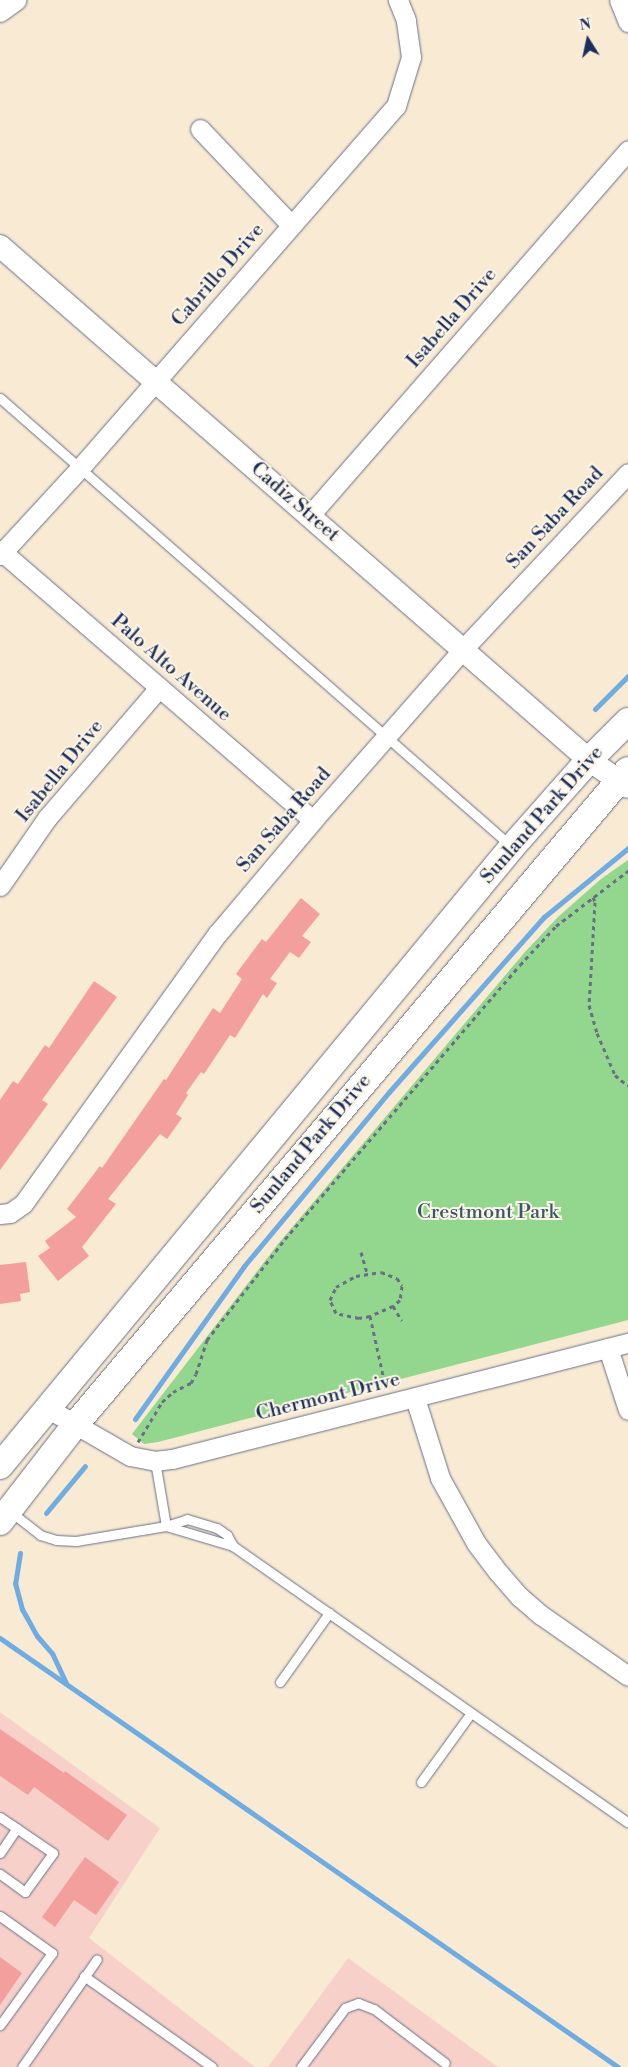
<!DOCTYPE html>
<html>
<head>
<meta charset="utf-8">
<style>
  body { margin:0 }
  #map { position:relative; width:628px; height:2067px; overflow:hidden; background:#f8ead3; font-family:"Libre Bodoni",serif }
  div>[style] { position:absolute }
  .built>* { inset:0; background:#f7d1c9 }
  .green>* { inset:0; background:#93d68d }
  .stream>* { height:5px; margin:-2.5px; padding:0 2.5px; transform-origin:2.5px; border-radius:2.5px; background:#6face1 }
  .building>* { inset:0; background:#f39f9d }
  .path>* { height:3px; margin-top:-1.5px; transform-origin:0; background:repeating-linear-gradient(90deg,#687087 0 4px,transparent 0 8px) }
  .roads { filter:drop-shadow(0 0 1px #687087) drop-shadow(0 0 1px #687087) }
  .service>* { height:9px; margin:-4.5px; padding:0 4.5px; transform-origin:4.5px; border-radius:4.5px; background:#fff }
  .minor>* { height:19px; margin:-9.5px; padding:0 9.5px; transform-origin:9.5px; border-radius:9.5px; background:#fff }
  .tertiary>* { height:22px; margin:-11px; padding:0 11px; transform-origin:11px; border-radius:11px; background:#fff }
  .secondary>* { height:26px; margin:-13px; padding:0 13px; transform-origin:13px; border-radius:13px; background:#fff }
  span { translate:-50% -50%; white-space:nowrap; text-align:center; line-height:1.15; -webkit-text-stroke:4px #fcf5e5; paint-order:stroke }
  .street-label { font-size:20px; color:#1b2f5e }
  .park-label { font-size:20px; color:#39596a }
  .north { position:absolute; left:563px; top:15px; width:50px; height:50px; -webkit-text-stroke:4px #fcf5e5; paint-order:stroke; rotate:350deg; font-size:14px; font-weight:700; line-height:20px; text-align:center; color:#1b2f5e }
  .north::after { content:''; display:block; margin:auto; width:18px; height:22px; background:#1b2f5e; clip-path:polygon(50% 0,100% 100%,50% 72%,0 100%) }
</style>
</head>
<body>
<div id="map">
  <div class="built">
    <i style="clip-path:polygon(0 1712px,160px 1828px,89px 1938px,255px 2067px,0 2067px)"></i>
    <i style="clip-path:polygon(348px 1958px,498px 2067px,268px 2067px)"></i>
  </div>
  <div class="green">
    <i style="clip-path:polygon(628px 860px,628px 1320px,158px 1442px,144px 1444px,132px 1434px,278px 1244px,525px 952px,558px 917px,601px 879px)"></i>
  </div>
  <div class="stream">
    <i style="left:595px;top:709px;width:47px;rotate:-45deg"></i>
    <i style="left:135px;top:1419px;width:188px;rotate:-54.5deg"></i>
    <i style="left:244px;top:1266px;width:226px;rotate:-50.2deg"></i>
    <i style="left:389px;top:1092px;width:234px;rotate:-48.5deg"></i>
    <i style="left:544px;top:917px;width:109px;rotate:-39.4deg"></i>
    <i style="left:46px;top:1513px;width:61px;rotate:-50.3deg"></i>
    <i style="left:20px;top:1553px;width:30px;rotate:99deg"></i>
    <i style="left:15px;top:1583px;width:27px;rotate:75deg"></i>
    <i style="left:22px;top:1609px;width:31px;rotate:61deg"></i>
    <i style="left:37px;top:1636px;width:23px;rotate:49deg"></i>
    <i style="left:52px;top:1653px;width:33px;rotate:65deg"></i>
    <i style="left:0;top:1638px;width:752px;rotate:34.77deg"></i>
  </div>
  <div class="building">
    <i style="clip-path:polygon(301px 898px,320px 914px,302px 936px,311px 942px,299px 958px,290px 952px,270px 979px,277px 983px,267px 998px,263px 994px,235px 1038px,230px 1035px,204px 1074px,201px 1072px,186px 1093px,188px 1095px,176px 1114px,182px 1118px,167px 1139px,160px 1134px,108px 1199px,116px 1204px,82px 1247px,89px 1256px,58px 1281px,38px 1256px,50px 1248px,45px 1241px,76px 1217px,67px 1209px,100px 1166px,102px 1168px,164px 1079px,166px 1080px,213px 1008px,220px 1013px,242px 979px,236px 974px,262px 939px,266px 942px)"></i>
    <i style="clip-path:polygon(94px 981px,117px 997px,42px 1100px,48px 1104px,0 1170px,0 1100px,13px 1081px,18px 1084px,45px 1045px,49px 1048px)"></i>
    <i style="clip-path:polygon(26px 1262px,30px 1292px,20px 1294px,21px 1301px,0 1304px,0 1265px)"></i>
    <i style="clip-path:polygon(0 1729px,64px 1773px,65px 1771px,127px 1815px,108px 1841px,34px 1787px,28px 1795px,0 1776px)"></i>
    <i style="clip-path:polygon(85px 1857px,119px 1882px,96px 1915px,74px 1900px,55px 1927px,42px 1917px)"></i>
    <i style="clip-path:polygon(0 1957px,22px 1973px,0 2005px)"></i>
  </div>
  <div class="path">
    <i style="left:593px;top:897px;width:5px;rotate:68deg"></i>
    <i style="left:595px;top:902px;width:103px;rotate:93.3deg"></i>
    <i style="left:589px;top:1005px;width:29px;rotate:74deg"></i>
    <i style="left:597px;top:1033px;width:46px;rotate:66.8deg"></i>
    <i style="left:615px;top:1075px;width:17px;rotate:40deg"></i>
    <i style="left:361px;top:1252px;width:22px;rotate:74deg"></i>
    <i style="left:381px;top:1272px;width:17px;rotate:21deg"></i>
    <i style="left:397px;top:1278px;width:9px;rotate:58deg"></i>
    <i style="left:402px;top:1286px;width:14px;rotate:98deg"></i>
    <i style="left:400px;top:1300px;width:9px;rotate:139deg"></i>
    <i style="left:393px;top:1306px;width:25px;rotate:157deg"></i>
    <i style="left:370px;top:1316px;width:11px;rotate:170deg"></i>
    <i style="left:359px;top:1318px;width:24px;rotate:-168deg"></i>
    <i style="left:336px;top:1313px;width:14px;rotate:-115deg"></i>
    <i style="left:330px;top:1300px;width:14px;rotate:-65deg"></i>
    <i style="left:336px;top:1287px;width:23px;rotate:-29deg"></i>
    <i style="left:356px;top:1276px;width:25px;rotate:-9deg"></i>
    <i style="left:393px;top:1306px;width:17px;rotate:59deg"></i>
    <i style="left:370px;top:1316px;width:75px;rotate:77.6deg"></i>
    <i style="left:138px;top:1442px;width:47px;rotate:-59deg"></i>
    <i style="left:162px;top:1402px;width:15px;rotate:-42deg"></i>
    <i style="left:173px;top:1392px;width:20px;rotate:-27deg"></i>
    <i style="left:191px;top:1383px;width:10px;rotate:-61deg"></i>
    <i style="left:196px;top:1374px;width:36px;rotate:-72deg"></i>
    <i style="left:207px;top:1340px;width:128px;rotate:-52.3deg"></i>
    <i style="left:285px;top:1239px;width:361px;rotate:-49.4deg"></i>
    <i style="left:520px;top:965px;width:53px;rotate:-47.3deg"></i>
    <i style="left:556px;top:926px;width:91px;rotate:-37.4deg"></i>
  </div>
  <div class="roads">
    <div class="service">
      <i style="left:0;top:398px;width:680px;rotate:41.24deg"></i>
      <i style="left:11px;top:1512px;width:37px;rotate:38deg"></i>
      <i style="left:40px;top:1535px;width:17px;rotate:17deg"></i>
      <i style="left:56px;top:1540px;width:20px;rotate:3deg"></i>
      <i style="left:76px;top:1541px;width:91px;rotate:-9.5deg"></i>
      <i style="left:166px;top:1526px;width:66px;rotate:-99.6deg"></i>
      <i style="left:187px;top:1519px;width:31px;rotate:17deg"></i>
      <i style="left:217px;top:1528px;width:12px;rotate:35deg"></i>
      <i style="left:227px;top:1535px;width:13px;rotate:61deg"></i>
      <i style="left:233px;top:1546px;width:70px;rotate:-163.4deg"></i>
      <i style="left:166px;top:1526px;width:22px;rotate:-18deg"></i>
      <i style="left:233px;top:1546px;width:482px;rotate:35deg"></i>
      <i style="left:280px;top:1682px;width:85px;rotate:-54.6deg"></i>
      <i style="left:421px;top:1782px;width:85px;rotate:-54.1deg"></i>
      <i style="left:0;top:1817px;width:64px;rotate:34.2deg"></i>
      <i style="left:53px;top:1853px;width:48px;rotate:125.7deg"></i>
      <i style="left:25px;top:1892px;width:31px;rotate:-144deg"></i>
      <i style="left:0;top:1853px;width:30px;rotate:-56deg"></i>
      <i style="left:0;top:1916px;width:64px;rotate:35.4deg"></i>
      <i style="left:52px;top:1953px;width:89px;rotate:125.8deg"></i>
      <i style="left:84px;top:1976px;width:157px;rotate:35.4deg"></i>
      <i style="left:22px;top:2067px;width:131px;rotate:-55.2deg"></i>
      <i style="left:301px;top:2067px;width:74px;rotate:-53.3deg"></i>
      <i style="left:345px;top:2008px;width:14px;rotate:-21deg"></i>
      <i style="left:358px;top:2003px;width:17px;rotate:21deg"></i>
      <i style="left:374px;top:2009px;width:89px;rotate:37.3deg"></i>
    </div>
    <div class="minor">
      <i style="left:619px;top:0;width:24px;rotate:68deg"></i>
      <i style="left:200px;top:129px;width:132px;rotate:46.5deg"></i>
      <i style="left:310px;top:515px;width:484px;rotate:-48.9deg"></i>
      <i style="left:0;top:550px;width:413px;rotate:40.8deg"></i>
      <i style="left:0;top:555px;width:118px;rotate:-47.4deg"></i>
      <i style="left:80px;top:468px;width:481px;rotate:-48.9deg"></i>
      <i style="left:396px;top:106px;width:51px;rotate:-73deg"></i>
      <i style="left:411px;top:57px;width:37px;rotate:-98deg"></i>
      <i style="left:406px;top:20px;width:22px;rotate:-112deg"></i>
      <i style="left:0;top:886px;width:83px;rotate:-55.3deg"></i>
      <i style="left:47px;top:818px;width:172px;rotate:-49.3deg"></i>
      <i style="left:0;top:1214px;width:10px;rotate:-6deg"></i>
      <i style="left:10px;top:1213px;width:16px;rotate:-35deg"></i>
      <i style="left:23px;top:1204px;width:334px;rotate:-54.3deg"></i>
      <i style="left:218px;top:933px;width:148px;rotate:-49.9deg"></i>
      <i style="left:313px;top:820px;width:227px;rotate:-48.7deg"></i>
      <i style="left:463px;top:649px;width:241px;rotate:-46.8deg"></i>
      <i style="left:608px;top:1348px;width:65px;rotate:72.1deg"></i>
      <i style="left:415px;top:1398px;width:84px;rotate:72.6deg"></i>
      <i style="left:440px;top:1478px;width:74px;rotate:61deg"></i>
      <i style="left:476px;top:1543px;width:36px;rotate:53deg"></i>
      <i style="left:498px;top:1572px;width:33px;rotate:49deg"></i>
      <i style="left:520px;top:1597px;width:28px;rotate:41deg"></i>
      <i style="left:541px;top:1615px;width:106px;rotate:35deg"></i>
      <i style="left:47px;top:1408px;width:96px;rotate:30deg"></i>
      <i style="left:130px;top:1456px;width:25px;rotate:11deg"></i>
      <i style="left:155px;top:1461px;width:17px;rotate:-7deg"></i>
      <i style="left:172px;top:1459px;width:471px;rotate:-14.3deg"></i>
    </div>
    <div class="tertiary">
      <i style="left:0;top:11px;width:19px;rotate:-36deg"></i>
      <i style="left:0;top:246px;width:782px;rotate:41.11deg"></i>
      <i style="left:589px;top:760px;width:47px;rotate:34.7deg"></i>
    </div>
    <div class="secondary">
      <i style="left:0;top:1466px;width:803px;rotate:-50.4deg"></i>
      <i style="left:512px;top:847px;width:116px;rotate:-48.5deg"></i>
      <i style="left:589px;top:760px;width:55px;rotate:-45deg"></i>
      <i style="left:0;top:1522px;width:123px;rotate:-52.3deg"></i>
      <i style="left:75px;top:1425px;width:857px;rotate:-49.83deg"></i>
    </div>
  </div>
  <div class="street-label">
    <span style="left:218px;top:275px;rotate:-49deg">Cabrillo Drive</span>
    <span style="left:452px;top:318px;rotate:-49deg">Isabella Drive</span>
    <span style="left:295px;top:502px;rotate:41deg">Cadiz Street</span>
    <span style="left:555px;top:518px;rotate:-47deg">San Saba Road</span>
    <span style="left:171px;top:668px;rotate:41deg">Palo Alto Avenue</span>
    <span style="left:60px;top:771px;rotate:-51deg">Isabella Drive</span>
    <span style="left:542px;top:815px;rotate:-49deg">Sunland Park Drive</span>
    <span style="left:284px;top:820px;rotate:-49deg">San Saba Road</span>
    <span style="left:311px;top:1144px;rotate:-50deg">Sunland Park Drive</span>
    <span style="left:328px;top:1397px;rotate:-14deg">Chermont Drive</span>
  </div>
  <div class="park-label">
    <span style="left:488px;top:1212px">Crestmont Park</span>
  </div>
  <div class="north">N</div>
</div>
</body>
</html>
